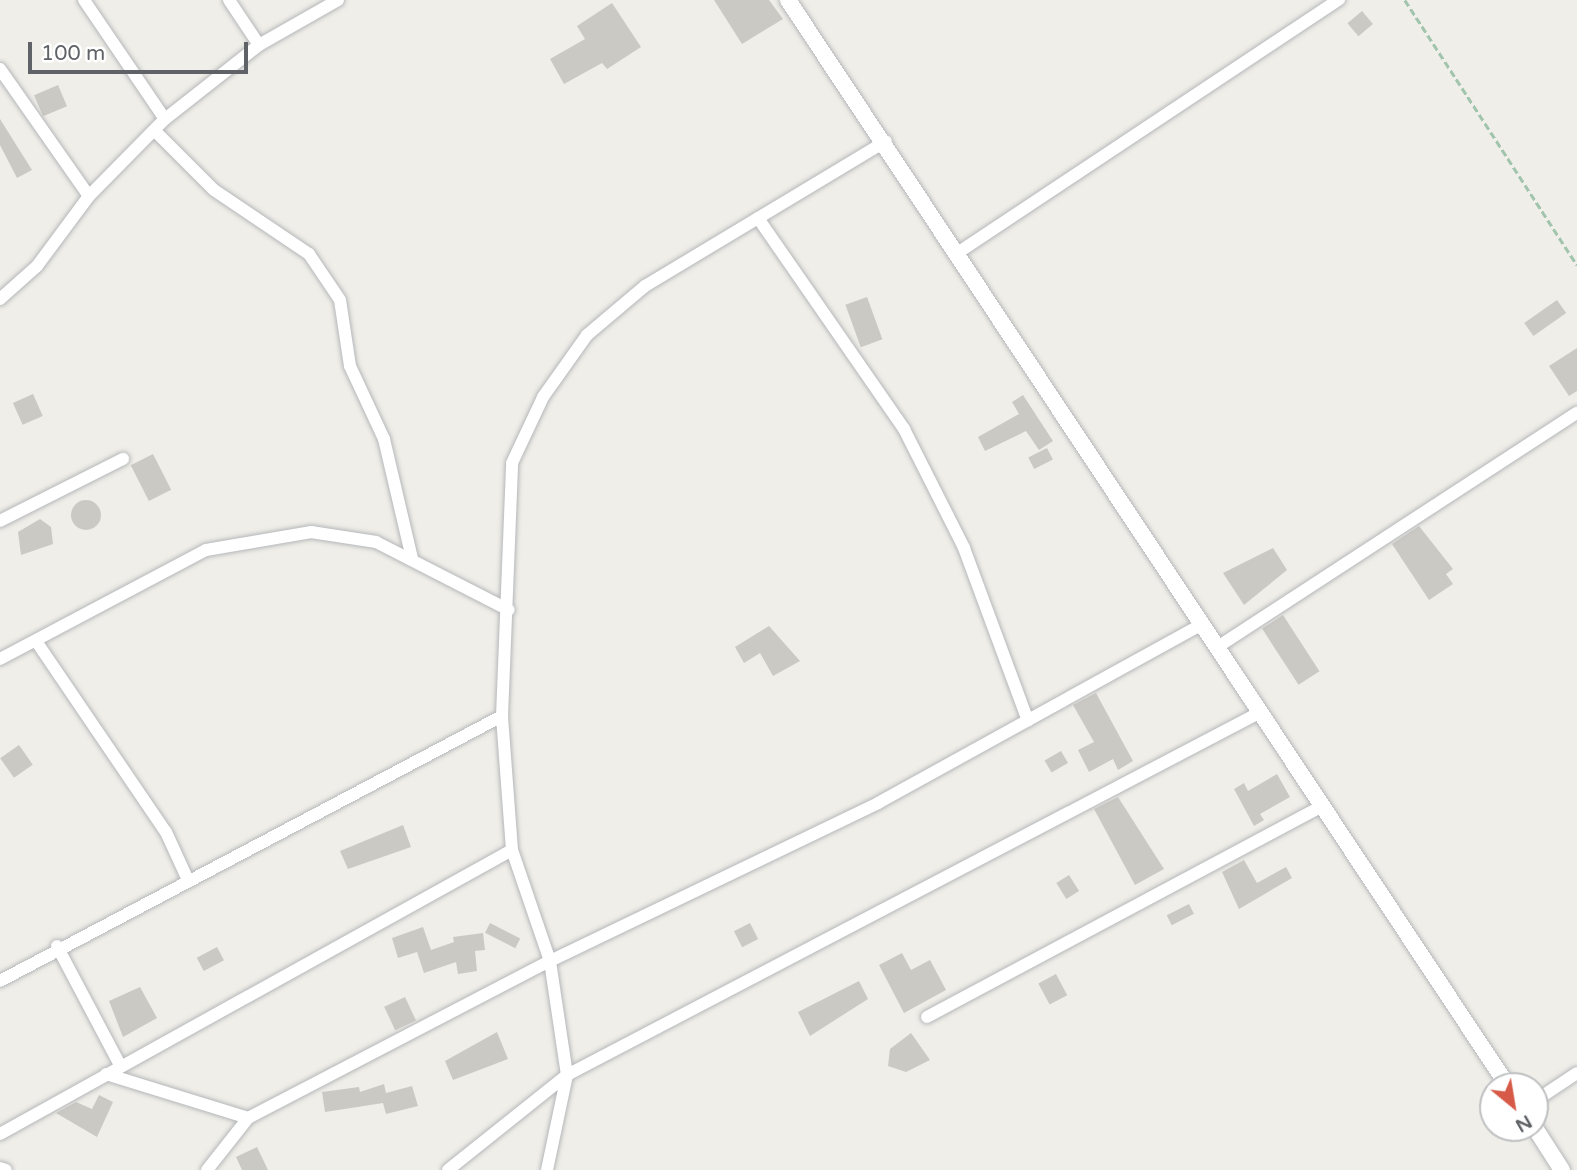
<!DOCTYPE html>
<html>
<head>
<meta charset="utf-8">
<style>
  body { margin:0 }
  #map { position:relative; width:1577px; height:1170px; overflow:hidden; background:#efeee8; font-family:"Varela Round",sans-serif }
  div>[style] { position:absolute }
  .building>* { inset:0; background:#cbc9c4; transform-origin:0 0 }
  .round { border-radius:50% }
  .path>* { height:2.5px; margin-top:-1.25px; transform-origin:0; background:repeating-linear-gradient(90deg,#a1c4ad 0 7px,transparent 0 10.5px) }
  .roads { filter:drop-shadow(0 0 2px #b5b7ba) drop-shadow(0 0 2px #b5b7ba) }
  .minor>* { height:12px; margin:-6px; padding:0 6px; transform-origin:6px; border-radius:6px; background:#fff }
  .tertiary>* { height:16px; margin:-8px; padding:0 8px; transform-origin:8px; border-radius:8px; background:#fff }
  span { translate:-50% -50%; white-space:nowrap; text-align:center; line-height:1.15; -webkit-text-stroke:6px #fff; paint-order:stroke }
  .north { position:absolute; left:1479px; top:1072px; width:70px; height:70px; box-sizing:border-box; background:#fff; border:2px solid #bfc0c2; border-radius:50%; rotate:150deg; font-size:19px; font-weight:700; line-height:28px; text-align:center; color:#5f6266 }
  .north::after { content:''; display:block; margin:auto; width:24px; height:32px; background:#d65a47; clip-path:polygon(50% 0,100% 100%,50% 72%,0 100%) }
  .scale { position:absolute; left:28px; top:42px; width:220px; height:32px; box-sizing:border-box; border:4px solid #5f6266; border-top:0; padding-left:9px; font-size:21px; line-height:24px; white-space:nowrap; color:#5f6266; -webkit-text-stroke:5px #fff; paint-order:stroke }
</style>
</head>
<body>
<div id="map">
  <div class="building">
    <i style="clip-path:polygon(714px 0,769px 0,783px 19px,742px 44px)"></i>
    <i style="clip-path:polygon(612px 3px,641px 47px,607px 69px,602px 63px,564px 84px,550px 59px,585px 39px,577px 26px)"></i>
    <i style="left:1362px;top:11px;width:17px;height:19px;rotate:50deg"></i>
    <i style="left:58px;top:85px;width:23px;height:26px;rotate:67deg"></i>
    <i style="clip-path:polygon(0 119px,32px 170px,17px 178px,0 145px)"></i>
    <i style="left:867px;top:297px;width:45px;height:23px;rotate:70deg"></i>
    <i style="left:1557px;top:300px;width:16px;height:40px;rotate:55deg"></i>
    <i style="clip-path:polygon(1577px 348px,1577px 391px,1569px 396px,1549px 366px)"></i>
    <i style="left:33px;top:394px;width:24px;height:22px;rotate:66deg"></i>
    <i style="clip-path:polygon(1023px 395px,1053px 441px,1039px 450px,1026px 431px,985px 451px,978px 437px,1019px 414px,1012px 402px)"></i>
    <i style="left:1047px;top:448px;width:13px;height:21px;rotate:63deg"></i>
    <i style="left:153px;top:454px;width:40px;height:25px;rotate:63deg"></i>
    <i class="round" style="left:71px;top:500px;width:30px;height:30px"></i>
    <i style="clip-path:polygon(40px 519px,51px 527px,53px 544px,21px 555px,18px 532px)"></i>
    <i style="clip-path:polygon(1419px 526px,1453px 569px,1446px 574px,1453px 584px,1429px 600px,1392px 544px)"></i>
    <i style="clip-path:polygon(1273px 548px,1287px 570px,1244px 605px,1223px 573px)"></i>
    <i style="left:1283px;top:615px;width:67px;height:25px;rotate:57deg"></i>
    <i style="clip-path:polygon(769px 626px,800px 661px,773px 676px,760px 653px,744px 663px,735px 647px)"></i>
    <i style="clip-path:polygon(1096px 693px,1133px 761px,1118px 770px,1113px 759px,1089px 772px,1078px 750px,1094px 742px,1073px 705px)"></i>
    <i style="left:19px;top:745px;width:24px;height:23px;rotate:55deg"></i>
    <i style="left:1061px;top:751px;width:14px;height:19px;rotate:60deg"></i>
    <i style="clip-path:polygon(1277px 774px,1290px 797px,1260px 814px,1264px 820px,1254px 826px,1234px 789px,1244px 783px,1248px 791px)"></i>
    <i style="clip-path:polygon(1118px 797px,1164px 869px,1135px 885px,1094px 809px)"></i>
    <i style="clip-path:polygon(403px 825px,411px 847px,348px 869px,340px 851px)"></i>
    <i style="clip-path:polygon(1244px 860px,1257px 883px,1286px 867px,1292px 878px,1239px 909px,1222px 872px)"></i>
    <i style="left:1069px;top:875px;width:19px;height:15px;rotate:58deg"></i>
    <i style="left:1189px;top:904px;width:11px;height:25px;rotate:63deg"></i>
    <i style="left:490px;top:923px;width:34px;height:11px;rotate:27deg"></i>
    <i style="left:750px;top:923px;width:18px;height:18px;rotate:63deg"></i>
    <i style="clip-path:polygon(423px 927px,431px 950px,454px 942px,453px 937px,483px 933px,485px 950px,475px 951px,477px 971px,458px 974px,456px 962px,424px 973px,417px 952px,398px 958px,392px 938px)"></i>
    <i style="left:217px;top:947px;width:15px;height:23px;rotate:62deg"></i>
    <i style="clip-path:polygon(902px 953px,911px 970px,930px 960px,946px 990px,904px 1013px,879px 965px)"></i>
    <i style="left:1056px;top:974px;width:24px;height:20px;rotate:62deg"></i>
    <i style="clip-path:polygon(859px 981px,868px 999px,810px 1036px,798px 1012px)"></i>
    <i style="clip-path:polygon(140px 987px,157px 1018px,123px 1037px,109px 1001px)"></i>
    <i style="left:405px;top:997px;width:26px;height:23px;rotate:65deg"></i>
    <i style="clip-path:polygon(497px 1032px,508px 1059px,453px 1080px,445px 1061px)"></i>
    <i style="clip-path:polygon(911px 1033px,930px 1060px,906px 1072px,888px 1066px,890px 1049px)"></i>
    <i style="clip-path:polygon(384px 1084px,386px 1093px,412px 1086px,418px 1106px,386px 1114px,383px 1103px,325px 1112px,322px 1092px,359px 1087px,360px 1092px)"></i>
    <i style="clip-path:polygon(99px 1095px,113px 1102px,97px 1137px,56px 1113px,76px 1102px,92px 1109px)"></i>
    <i style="clip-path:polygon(257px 1147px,268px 1170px,242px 1170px,236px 1157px)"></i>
  </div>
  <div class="path">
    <i style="left:1405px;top:0;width:316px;rotate:57deg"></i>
  </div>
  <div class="roads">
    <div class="minor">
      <i style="left:84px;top:0;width:144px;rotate:55.8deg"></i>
      <i style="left:229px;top:0;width:54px;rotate:56.3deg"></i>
      <i style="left:0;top:69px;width:155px;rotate:55deg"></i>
      <i style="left:155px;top:131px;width:83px;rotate:45deg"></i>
      <i style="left:214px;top:190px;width:115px;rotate:34deg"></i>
      <i style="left:309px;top:254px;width:55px;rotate:56deg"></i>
      <i style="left:340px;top:300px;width:67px;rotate:81.4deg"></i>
      <i style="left:350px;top:366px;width:81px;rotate:65deg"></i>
      <i style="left:384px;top:439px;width:122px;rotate:76.8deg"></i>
      <i style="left:758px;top:218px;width:257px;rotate:55.3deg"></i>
      <i style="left:904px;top:429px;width:133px;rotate:63.2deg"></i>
      <i style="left:964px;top:548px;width:184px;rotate:69.7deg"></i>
      <i style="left:956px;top:254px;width:460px;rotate:-33.6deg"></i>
      <i style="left:0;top:299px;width:50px;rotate:-41.7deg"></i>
      <i style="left:37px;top:266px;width:87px;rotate:-53.4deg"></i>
      <i style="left:89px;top:196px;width:108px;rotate:-45.4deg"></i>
      <i style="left:165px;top:119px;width:120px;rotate:-38.2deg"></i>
      <i style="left:259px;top:45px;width:91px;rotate:-29.7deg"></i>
      <i style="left:0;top:521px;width:138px;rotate:-26.8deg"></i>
      <i style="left:36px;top:641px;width:231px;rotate:55.8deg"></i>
      <i style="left:166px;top:832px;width:53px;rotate:65.4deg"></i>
      <i style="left:1216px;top:648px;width:431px;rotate:-33.1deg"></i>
      <i style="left:0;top:659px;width:233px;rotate:-27.9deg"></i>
      <i style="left:206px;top:550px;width:107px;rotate:-9.7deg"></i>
      <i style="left:311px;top:532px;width:66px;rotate:8.7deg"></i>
      <i style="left:376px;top:542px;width:149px;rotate:27.1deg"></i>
      <i style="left:57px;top:946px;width:135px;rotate:62.1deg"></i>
      <i style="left:0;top:981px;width:568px;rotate:-27.83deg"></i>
      <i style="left:927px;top:1017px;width:446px;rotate:-28.1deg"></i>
      <i style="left:106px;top:1074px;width:149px;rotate:17.2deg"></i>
      <i style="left:1535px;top:1101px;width:50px;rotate:-33.7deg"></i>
      <i style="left:0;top:1134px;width:585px;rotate:-29.02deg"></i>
      <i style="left:0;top:1168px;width:6px;rotate:18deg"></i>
      <i style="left:207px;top:1170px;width:66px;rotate:-51.7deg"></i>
      <i style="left:248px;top:1118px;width:340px;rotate:-27.5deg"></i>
      <i style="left:550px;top:961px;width:364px;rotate:-25.7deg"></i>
      <i style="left:878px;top:803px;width:369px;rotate:-28.9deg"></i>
      <i style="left:448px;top:1170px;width:152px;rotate:-38.6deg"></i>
      <i style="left:567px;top:1075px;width:781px;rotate:-27.62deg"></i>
      <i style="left:547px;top:1170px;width:97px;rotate:-78.1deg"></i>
      <i style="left:567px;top:1075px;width:115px;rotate:-98.5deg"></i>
      <i style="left:550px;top:961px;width:117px;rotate:-108.9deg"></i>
      <i style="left:512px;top:850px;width:134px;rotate:-94.3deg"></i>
      <i style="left:502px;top:716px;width:253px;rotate:-87.7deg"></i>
      <i style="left:512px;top:463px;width:73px;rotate:-64.8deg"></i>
      <i style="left:543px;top:397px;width:76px;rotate:-54.6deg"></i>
      <i style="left:587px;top:335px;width:76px;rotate:-40.2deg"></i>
      <i style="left:645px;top:286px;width:281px;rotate:-31deg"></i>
    </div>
    <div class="tertiary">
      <i style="left:788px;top:0;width:1303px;rotate:56.46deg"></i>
      <i style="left:1535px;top:1128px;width:50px;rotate:57.3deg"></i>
    </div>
  </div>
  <div class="north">N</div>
  <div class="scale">100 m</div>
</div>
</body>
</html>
